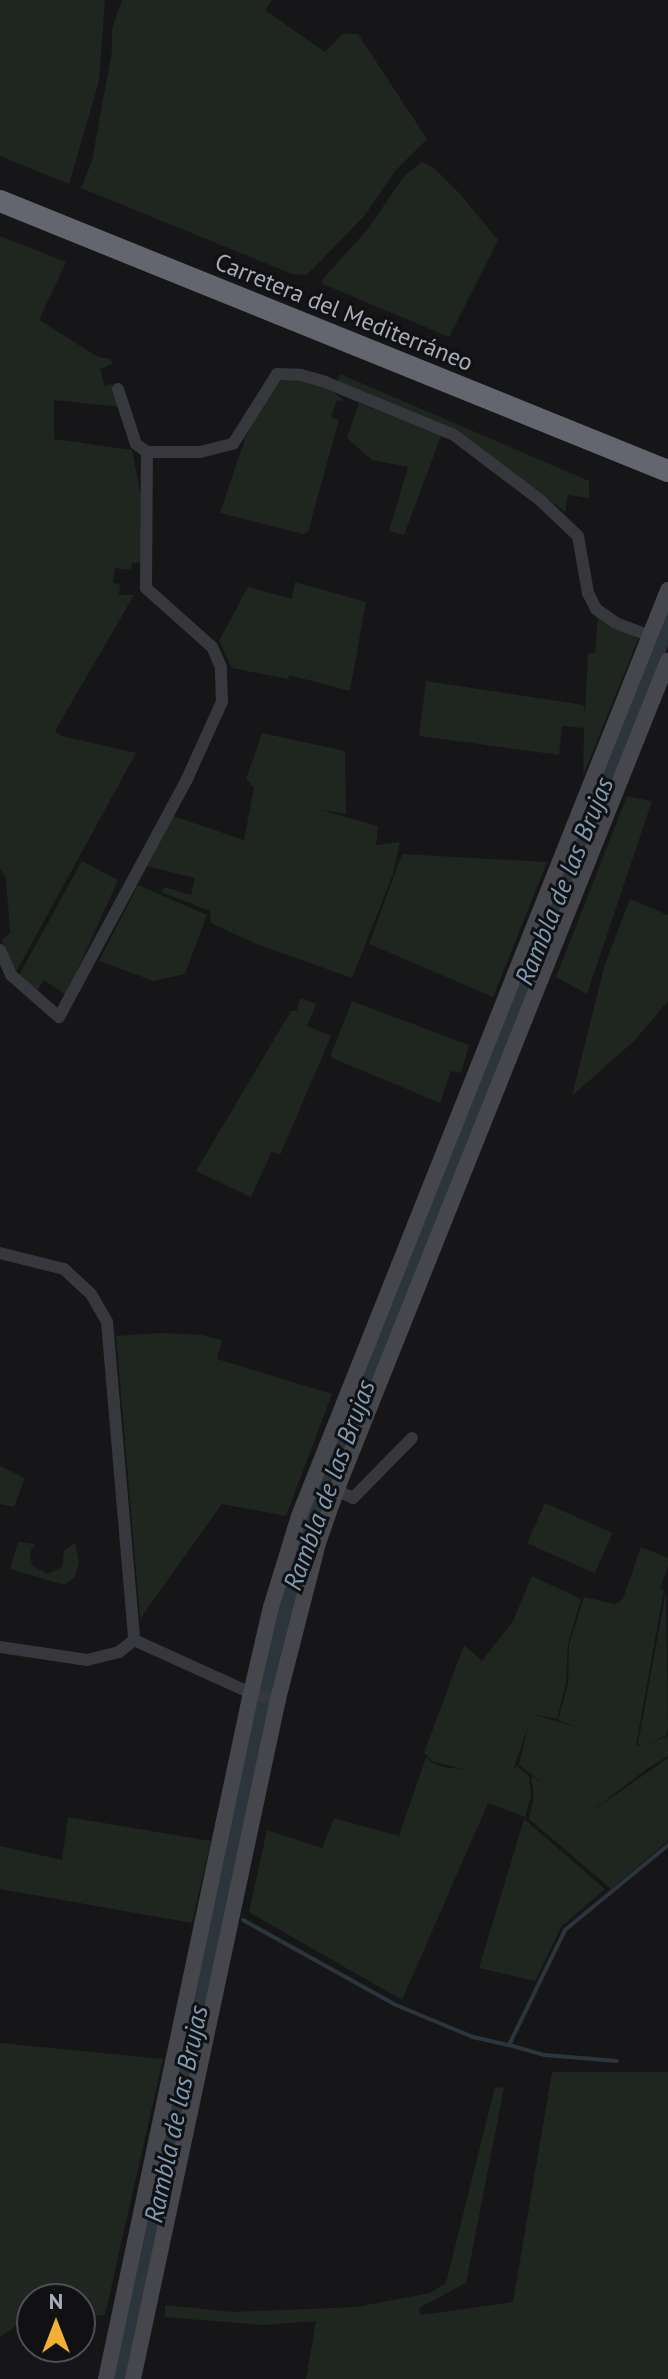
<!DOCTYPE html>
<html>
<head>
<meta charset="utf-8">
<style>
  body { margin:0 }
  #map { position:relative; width:668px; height:2379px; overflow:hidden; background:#161618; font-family:"PT Sans",sans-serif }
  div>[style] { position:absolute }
  .green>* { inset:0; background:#1e261f; transform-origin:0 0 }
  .water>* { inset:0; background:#2c353c }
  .stream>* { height:4px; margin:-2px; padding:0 2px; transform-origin:2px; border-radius:2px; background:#2c353c }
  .street>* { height:12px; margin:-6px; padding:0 6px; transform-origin:6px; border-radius:6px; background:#37383d }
  .secondary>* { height:16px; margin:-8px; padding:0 8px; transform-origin:8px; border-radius:8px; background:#45474d }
  .highway>* { height:22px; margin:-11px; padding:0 11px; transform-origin:11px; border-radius:11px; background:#63666e }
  span { translate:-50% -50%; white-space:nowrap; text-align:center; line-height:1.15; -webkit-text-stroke:6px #111113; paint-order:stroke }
  .street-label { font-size:24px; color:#a8adb8 }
  .water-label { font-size:26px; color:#7f9bb3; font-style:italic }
  .north { position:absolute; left:16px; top:2283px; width:80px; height:80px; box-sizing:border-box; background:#111113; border:2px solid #4d4f55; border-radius:50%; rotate:0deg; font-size:22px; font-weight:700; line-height:32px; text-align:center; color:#a8adb8 }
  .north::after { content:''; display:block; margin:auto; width:28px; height:36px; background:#f2b134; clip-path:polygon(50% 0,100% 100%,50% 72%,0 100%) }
</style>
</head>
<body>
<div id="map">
  <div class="green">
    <i style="clip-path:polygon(0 0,105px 0,99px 81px,69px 184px,0 156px)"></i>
    <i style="clip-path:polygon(122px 0,272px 0,265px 10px,325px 52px,342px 34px,358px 34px,427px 139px,395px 171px,365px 215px,307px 275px,292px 274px,81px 188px,92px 161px,112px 51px,112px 29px)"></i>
    <i style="clip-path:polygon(422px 162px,434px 168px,460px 194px,498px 240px,449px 337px,323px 284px,322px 280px,368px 229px,404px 176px)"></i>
    <i style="clip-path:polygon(0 236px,66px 262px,39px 320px,98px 357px,111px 359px,112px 364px,100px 369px,105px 386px,112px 384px,122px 407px,54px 400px,54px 439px,132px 450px,144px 511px,140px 563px,132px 563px,131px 570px,115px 568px,113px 583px,120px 584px,119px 595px,134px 595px,55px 731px,62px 736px,136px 753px,15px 974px,2px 940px,10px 933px,6px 878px,0 869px)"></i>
    <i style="clip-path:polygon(340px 374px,589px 481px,589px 498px,568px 495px,565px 512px,470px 440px,337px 382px)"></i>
    <i style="clip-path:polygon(286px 379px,303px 379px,332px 391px,346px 402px,337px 400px,331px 417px,339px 420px,308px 532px,303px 534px,220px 513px,245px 439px,264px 401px,277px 382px)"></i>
    <i style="clip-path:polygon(359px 403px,441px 436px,404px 535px,389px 531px,408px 467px,372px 460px,347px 438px)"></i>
    <i style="clip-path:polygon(295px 582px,366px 602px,350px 691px,289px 675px,288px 679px,232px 668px,219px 641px,248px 587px,292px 599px)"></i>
    <i style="clip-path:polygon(598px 617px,638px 639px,583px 776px,584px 728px,562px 726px,559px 755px,419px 736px,426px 681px,584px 705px,585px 714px,588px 654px,595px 653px)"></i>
    <i style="clip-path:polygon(262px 733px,345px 751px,346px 814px,321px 810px,378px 826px,376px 845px,400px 842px,393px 874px,352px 978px,254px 943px,211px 923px,210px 911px,161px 892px,165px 887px,191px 895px,195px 878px,146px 866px,173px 816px,244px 840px,254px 787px,246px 779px)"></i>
    <i style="clip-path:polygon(627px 796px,652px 801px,587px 994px,556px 977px)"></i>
    <i style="clip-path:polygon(402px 854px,547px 862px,493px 997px,369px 944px)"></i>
    <i style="clip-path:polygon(82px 861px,118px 880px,66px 995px,44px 980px,37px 991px,18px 977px)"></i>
    <i style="clip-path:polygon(138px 885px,207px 915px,185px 974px,154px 981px,99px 961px)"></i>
    <i style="clip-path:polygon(630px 899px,668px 915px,668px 1001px,634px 1041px,572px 1096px,605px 964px)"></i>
    <i style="clip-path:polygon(300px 998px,316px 1004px,307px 1026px,331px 1036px,280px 1155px,272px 1151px,251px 1197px,196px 1171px,291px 1011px,297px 1011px)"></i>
    <i style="clip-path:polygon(352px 1001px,469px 1045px,461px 1073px,451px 1071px,440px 1103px,330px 1057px)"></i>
    <i style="clip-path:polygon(161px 1333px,202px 1335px,222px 1340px,217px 1359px,332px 1394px,286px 1516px,222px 1504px,140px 1619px,116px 1336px)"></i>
    <i style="clip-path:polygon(0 1466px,25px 1478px,14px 1507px,0 1504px)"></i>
    <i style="left:545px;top:1503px;width:74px;height:44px;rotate:24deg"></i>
    <i style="clip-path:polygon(18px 1542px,35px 1544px,30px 1553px,32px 1565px,47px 1574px,62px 1567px,64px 1551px,75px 1543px,79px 1563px,74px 1578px,64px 1585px,10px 1569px)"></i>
    <i style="clip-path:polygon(641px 1547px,668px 1558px,668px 1566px,660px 1588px,664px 1590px,636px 1745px,642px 1746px,638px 1744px,666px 1591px,668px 1727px,666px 1735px,647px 1745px,667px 1736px,668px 1732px,668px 1756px,648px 1768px,589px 1813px,668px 1758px,668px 1841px,611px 1889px,529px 1819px,534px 1796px,531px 1776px,545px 1785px,519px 1765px,528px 1727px,513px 1770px,517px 1766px,529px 1776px,531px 1796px,525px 1817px,488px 1803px,402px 2000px,249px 1912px,267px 1830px,322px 1848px,334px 1818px,399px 1836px,426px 1757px,431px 1762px,443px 1767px,466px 1770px,432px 1761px,424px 1753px,464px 1645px,482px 1661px,513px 1621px,532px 1576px,581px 1599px,568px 1644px,566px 1683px,557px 1719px,532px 1714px,576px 1727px,558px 1720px,568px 1684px,569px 1645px,584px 1597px,615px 1604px,623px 1599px)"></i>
    <i style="clip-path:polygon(68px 1817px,211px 1841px,192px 1923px,0 1889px,0 1846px,62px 1860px)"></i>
    <i style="clip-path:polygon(524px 1819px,605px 1889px,561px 1927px,535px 1981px,479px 1968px)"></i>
    <i style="clip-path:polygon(0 2043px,163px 2059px,105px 2315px,80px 2316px,80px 2299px,32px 2299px,32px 2315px,0 2337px)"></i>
    <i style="clip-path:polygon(552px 2072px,668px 2072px,668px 2379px,306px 2379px,316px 2321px,263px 2325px,165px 2317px,165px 2305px,233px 2312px,356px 2307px,430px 2293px,446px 2283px,495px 2087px,504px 2088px,503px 2093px,466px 2283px,419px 2308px,421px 2315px,513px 2302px)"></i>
  </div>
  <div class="water">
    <i style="clip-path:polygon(668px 601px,668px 646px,330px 1492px,129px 2379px,111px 2379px,241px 1762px,291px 1556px)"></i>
  </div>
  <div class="stream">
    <i style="left:243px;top:1920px;width:175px;rotate:29.1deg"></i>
    <i style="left:396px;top:2005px;width:83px;rotate:22.6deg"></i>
    <i style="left:473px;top:2037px;width:37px;rotate:13deg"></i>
    <i style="left:509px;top:2045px;width:128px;rotate:-64deg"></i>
    <i style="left:565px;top:1930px;width:134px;rotate:-39.5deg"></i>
    <i style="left:509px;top:2045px;width:37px;rotate:16deg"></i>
    <i style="left:545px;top:2055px;width:72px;rotate:4.8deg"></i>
  </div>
  <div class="street">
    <i style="left:118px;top:389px;width:58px;rotate:71.9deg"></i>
    <i style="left:136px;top:444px;width:14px;rotate:36deg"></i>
    <i style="left:0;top:950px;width:27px;rotate:66deg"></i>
    <i style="left:11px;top:975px;width:64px;rotate:41.2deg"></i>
    <i style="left:59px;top:1017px;width:270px;rotate:-61.7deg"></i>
    <i style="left:187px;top:779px;width:85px;rotate:-65.6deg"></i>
    <i style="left:222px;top:702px;width:35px;rotate:-92deg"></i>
    <i style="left:221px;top:667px;width:22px;rotate:-114deg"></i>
    <i style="left:212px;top:647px;width:89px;rotate:-138.2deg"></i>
    <i style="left:146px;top:588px;width:136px;rotate:-89.6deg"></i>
    <i style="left:147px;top:452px;width:53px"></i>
    <i style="left:200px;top:452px;width:34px;rotate:-14deg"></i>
    <i style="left:233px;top:444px;width:83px;rotate:-57.8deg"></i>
    <i style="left:277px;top:374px;width:24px;rotate:2deg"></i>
    <i style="left:301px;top:375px;width:25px;rotate:16deg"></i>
    <i style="left:325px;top:382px;width:139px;rotate:22.3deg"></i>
    <i style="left:454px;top:435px;width:108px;rotate:37.1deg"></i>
    <i style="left:540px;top:500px;width:52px;rotate:43.5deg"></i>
    <i style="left:578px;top:536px;width:58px;rotate:80deg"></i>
    <i style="left:588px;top:593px;width:18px;rotate:63deg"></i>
    <i style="left:596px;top:609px;width:24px;rotate:35deg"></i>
    <i style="left:616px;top:623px;width:36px;rotate:21deg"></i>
    <i style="left:0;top:1253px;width:66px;rotate:14deg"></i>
    <i style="left:64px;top:1269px;width:37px;rotate:43deg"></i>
    <i style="left:91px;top:1294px;width:32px;rotate:60deg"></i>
    <i style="left:107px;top:1322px;width:319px;rotate:85.1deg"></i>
    <i style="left:336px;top:1490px;width:19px;rotate:25deg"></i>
    <i style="left:353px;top:1498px;width:84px;rotate:-45.5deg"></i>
    <i style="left:134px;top:1640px;width:128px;rotate:24.4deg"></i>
    <i style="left:251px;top:1693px;width:28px;rotate:13deg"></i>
    <i style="left:0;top:1647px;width:88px;rotate:8.5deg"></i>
    <i style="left:87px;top:1660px;width:33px;rotate:-14deg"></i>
    <i style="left:119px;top:1652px;width:19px;rotate:-39deg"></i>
  </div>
  <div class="secondary">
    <i style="left:106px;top:2379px;width:701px;rotate:-78.07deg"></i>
    <i style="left:251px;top:1693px;width:88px;rotate:-76.9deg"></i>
    <i style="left:271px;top:1607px;width:95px;rotate:-72.9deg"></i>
    <i style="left:299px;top:1516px;width:997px;rotate:-68.27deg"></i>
    <i style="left:133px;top:2379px;width:695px;rotate:-77.96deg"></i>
    <i style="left:278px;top:1699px;width:161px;rotate:-75.6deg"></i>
    <i style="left:318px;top:1543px;width:60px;rotate:-70.7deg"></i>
    <i style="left:338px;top:1486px;width:889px;rotate:-68.2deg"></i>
  </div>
  <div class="highway">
    <i style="left:0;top:201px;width:721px;rotate:22.01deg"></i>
  </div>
  <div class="street-label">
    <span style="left:344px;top:312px;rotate:22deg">Carretera del Mediterráneo</span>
  </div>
  <div class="water-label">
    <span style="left:564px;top:881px;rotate:-68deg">Rambla de las Brujas</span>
    <span style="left:329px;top:1485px;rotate:-70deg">Rambla de las Brujas</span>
    <span style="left:176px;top:2114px;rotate:-78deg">Rambla de las Brujas</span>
  </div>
  <div class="north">N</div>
</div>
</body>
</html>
